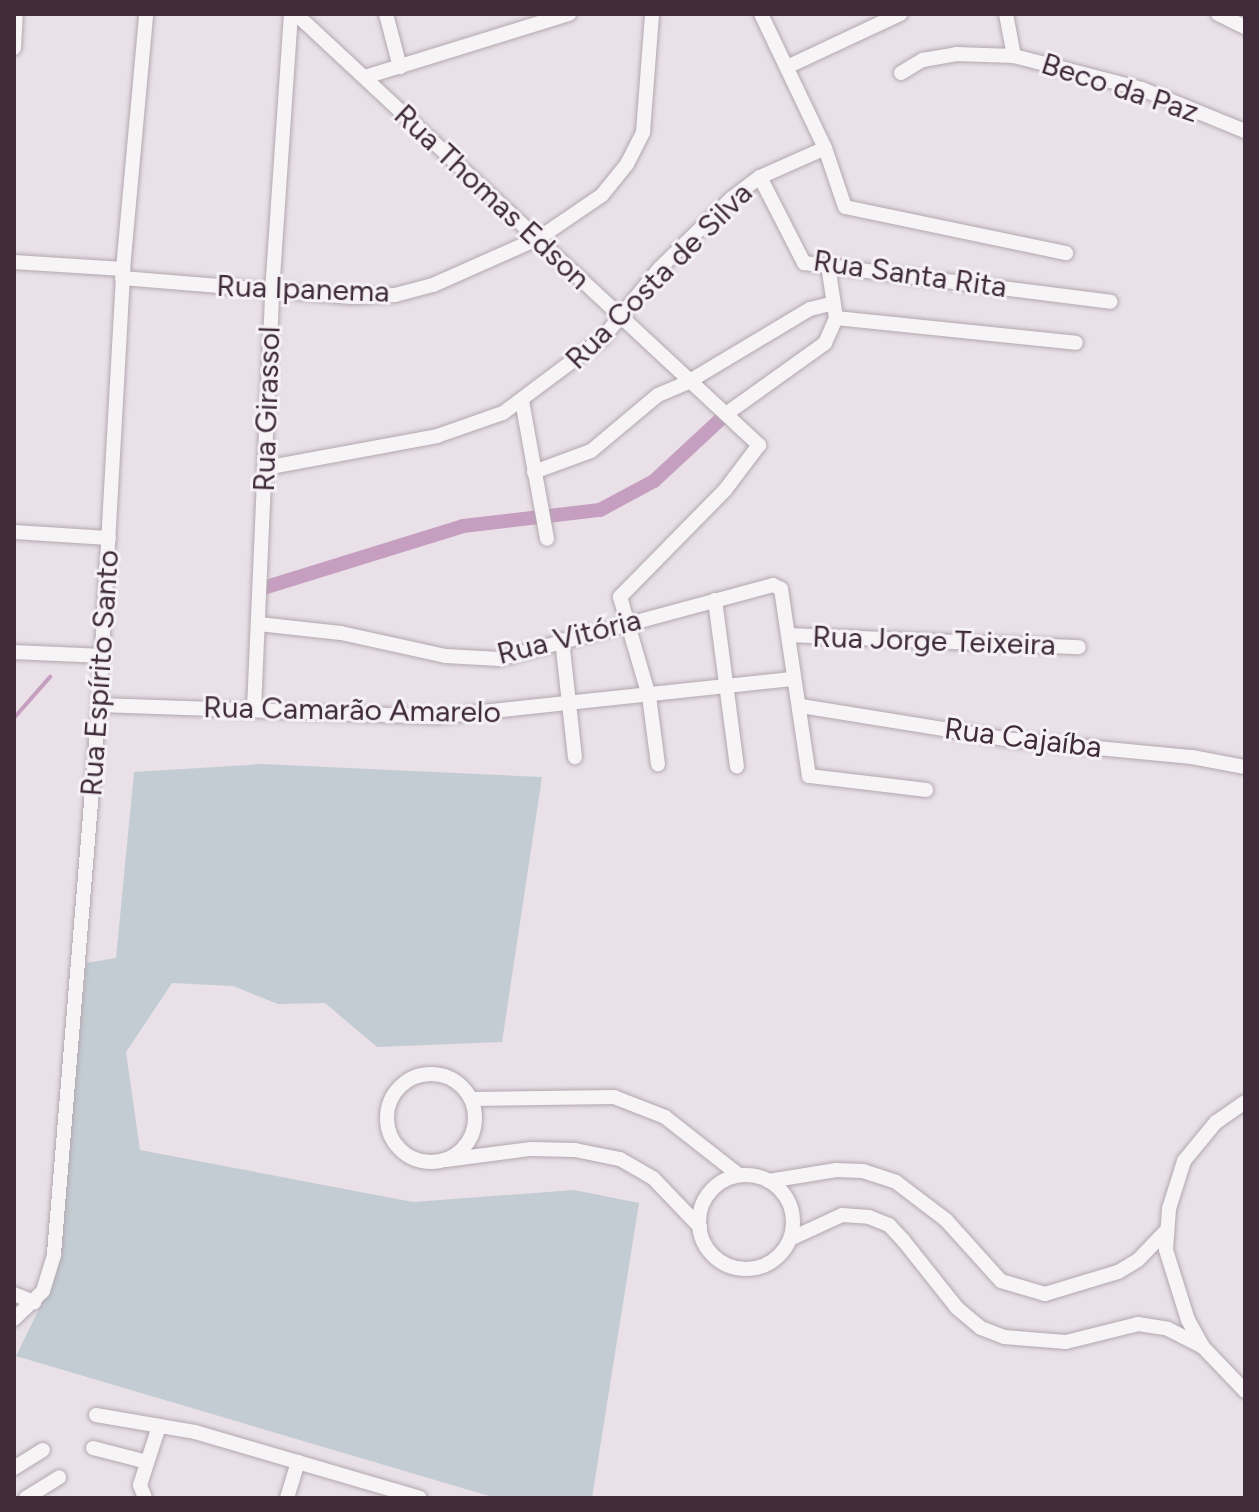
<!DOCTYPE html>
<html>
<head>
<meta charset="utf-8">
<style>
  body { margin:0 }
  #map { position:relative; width:1259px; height:1512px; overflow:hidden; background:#e9e1e7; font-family:Figtree,sans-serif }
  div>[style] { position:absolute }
  .green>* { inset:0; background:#c3ccd2 }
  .stream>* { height:4px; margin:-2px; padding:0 2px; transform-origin:2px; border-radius:2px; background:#c69fc0 }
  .canal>* { height:14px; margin:-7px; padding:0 7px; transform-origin:7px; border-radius:7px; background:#c69fc0 }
  .roads { filter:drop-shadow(0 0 2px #b3a7b0) drop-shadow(0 0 2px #b3a7b0) }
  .street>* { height:14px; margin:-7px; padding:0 7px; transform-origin:7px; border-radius:7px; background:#f7f4f6 }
  .street>.ring { margin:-7px; padding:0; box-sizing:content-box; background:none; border:14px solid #f7f4f6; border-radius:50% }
  span { translate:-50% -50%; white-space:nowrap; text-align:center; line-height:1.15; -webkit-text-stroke:6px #f6f1f5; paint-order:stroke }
  .street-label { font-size:30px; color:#3f2b3a }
  .frame { position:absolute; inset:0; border:16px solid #3f2b3a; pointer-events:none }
</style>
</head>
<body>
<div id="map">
  <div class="green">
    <i style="clip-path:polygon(262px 764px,542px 777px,502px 1042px,377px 1047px,325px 1003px,278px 1004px,233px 986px,172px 983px,126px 1052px,140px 1150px,413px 1202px,574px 1190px,639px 1203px,592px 1498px,496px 1498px,16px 1356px,57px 1272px,86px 963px,116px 958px,134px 772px)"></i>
  </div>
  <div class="stream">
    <i style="left:14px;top:718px;width:55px;rotate:-48.7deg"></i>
  </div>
  <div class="canal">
    <i style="left:260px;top:589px;width:213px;rotate:-17.2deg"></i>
    <i style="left:463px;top:526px;width:138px;rotate:-6.7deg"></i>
    <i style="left:600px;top:510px;width:61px;rotate:-28.2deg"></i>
    <i style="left:654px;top:481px;width:98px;rotate:-42.9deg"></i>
  </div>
  <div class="roads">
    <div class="street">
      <i style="left:296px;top:14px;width:633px;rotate:42.95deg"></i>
      <i style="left:759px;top:445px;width:56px;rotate:127.1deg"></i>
      <i style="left:725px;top:490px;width:150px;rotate:134.5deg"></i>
      <i style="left:620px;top:597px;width:103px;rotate:73.7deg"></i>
      <i style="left:649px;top:696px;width:69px;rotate:82.5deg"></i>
      <i style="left:386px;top:14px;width:55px;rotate:75.2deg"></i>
      <i style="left:761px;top:14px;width:148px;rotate:64.5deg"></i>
      <i style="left:825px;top:148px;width:62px;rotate:71.3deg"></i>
      <i style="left:845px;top:207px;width:226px;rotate:11.8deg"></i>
      <i style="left:1006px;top:14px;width:43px;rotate:79.2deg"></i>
      <i style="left:1218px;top:14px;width:30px;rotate:26deg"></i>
      <i style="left:14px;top:48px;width:34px;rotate:-87deg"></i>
      <i style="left:789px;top:66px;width:123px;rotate:-25.1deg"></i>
      <i style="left:901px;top:73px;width:26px;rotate:-31deg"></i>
      <i style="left:923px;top:60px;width:34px;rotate:-10deg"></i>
      <i style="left:956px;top:54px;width:58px;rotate:2deg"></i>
      <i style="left:1014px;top:56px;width:132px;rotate:14.5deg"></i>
      <i style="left:1142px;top:89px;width:111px;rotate:22.2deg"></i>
      <i style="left:365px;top:77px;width:214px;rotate:-17.2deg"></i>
      <i style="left:760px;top:177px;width:97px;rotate:62.9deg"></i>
      <i style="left:804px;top:263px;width:309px;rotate:7.2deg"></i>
      <i style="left:14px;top:262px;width:109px;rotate:3.7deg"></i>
      <i style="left:828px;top:265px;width:54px;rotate:81.4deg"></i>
      <i style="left:836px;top:318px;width:241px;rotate:5.9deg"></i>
      <i style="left:122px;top:278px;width:231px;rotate:4.7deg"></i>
      <i style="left:352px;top:297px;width:43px;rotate:-2.7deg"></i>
      <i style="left:395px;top:295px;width:39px;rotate:-15deg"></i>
      <i style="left:433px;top:285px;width:116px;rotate:-23.9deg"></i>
      <i style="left:539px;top:238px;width:76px;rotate:-34.3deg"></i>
      <i style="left:602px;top:195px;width:40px;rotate:-51deg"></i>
      <i style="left:627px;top:164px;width:36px;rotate:-63deg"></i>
      <i style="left:643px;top:132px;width:118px;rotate:-85.6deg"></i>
      <i style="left:522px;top:401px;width:140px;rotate:79.7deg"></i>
      <i style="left:726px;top:414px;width:122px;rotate:-35.6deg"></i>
      <i style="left:825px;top:343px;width:27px;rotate:-66deg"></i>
      <i style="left:265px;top:468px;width:175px;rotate:-10.5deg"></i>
      <i style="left:437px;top:436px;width:70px;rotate:-19.2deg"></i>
      <i style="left:503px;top:413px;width:124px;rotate:-36.8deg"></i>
      <i style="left:602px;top:339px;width:92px;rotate:-50.8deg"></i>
      <i style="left:660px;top:268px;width:100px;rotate:-44.2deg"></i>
      <i style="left:732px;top:198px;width:35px;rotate:-37deg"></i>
      <i style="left:760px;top:177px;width:71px;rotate:-24deg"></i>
      <i style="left:534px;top:472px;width:61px;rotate:-20.2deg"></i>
      <i style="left:591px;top:451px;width:87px;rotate:-39.9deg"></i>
      <i style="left:658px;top:395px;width:33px;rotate:-23deg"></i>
      <i style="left:688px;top:382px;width:142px;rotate:-30.9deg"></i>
      <i style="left:810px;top:309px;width:21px;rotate:-14deg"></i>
      <i style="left:14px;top:532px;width:95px;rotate:3.6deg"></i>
      <i style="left:715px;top:600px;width:168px;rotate:82.5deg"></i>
      <i style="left:259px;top:624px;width:82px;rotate:6.3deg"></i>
      <i style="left:341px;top:633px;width:107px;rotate:12.4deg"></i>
      <i style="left:446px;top:656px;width:53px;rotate:3.2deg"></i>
      <i style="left:499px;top:659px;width:284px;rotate:-15.1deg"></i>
      <i style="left:773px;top:585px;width:9px;rotate:27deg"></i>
      <i style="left:781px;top:589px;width:189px;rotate:81.5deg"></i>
      <i style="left:809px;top:776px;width:118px;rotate:6.8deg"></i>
      <i style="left:789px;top:635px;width:290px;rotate:2.4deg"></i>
      <i style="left:562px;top:640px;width:118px;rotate:83.7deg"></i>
      <i style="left:14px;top:652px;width:89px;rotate:2.6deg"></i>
      <i style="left:99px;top:705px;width:337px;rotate:2deg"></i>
      <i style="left:436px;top:717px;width:360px;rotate:-6.1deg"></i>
      <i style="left:801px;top:706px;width:206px;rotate:9.2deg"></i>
      <i style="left:1004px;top:739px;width:189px;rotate:5.5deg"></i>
      <i style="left:1192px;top:757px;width:54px;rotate:10.7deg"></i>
      <i style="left:254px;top:709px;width:417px;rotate:-87.5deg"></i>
      <i style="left:272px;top:292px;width:279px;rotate:-86.1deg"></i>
      <i class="ring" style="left:387px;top:1074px;width:74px;height:74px"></i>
      <i style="left:471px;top:1099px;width:143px;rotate:-0.8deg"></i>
      <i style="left:614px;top:1097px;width:55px;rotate:21.4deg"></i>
      <i style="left:665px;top:1117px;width:94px;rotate:38.1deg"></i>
      <i style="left:1245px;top:1102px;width:35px;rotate:145deg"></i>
      <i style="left:1216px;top:1122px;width:50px;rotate:129.4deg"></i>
      <i style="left:1184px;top:1161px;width:50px;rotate:107.4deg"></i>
      <i style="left:1169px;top:1209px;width:41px;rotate:94.2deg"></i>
      <i style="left:1166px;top:1250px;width:73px;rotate:72.6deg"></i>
      <i style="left:1188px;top:1320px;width:31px;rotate:61deg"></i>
      <i style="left:1203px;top:1347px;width:61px;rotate:46.3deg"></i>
      <i style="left:446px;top:1160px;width:86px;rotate:-7.4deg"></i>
      <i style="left:531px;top:1149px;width:44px;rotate:1.3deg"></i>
      <i style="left:575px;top:1150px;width:46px;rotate:11.3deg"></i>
      <i style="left:620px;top:1159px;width:38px;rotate:30deg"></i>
      <i style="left:653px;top:1178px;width:68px;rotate:46.2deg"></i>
      <i class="ring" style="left:699px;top:1175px;width:80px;height:80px"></i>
      <i style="left:769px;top:1181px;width:68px;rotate:-9.3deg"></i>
      <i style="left:836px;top:1170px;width:27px;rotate:2deg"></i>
      <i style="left:863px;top:1171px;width:35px;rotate:18deg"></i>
      <i style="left:896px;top:1182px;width:63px;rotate:37.2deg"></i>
      <i style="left:946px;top:1220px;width:82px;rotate:48deg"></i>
      <i style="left:1001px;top:1281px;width:46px;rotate:16.5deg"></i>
      <i style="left:1045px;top:1294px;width:76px;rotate:-16.8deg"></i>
      <i style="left:1118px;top:1272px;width:23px;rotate:-31deg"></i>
      <i style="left:1138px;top:1260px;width:40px;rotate:-46deg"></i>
      <i style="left:790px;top:1239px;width:57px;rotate:-24.8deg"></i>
      <i style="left:842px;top:1215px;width:27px;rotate:4deg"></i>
      <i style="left:869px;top:1217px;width:22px;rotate:22deg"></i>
      <i style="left:889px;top:1225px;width:21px;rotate:47deg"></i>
      <i style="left:903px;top:1240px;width:87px;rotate:51.5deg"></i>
      <i style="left:957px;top:1308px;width:31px;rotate:40deg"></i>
      <i style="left:981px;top:1328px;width:25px;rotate:21deg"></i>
      <i style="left:1004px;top:1337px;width:62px;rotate:4.6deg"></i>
      <i style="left:1066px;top:1342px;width:74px;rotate:-14deg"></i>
      <i style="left:1138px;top:1324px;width:30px;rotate:9deg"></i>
      <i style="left:1168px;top:1329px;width:39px;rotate:27deg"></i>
      <i style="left:14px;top:1294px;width:22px;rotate:22deg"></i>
      <i style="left:14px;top:1319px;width:40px;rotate:-44deg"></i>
      <i style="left:43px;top:1291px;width:39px;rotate:-73deg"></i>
      <i style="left:54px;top:1254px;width:551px;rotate:-85.31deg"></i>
      <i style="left:99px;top:705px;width:437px;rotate:-86.8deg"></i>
      <i style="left:123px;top:269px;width:256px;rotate:-84.8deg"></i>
      <i style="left:96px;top:1415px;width:100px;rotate:9.7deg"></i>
      <i style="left:195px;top:1432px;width:234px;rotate:16.3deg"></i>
      <i style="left:93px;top:1448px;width:56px;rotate:14.5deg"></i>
      <i style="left:14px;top:1468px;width:34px;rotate:-32deg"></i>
      <i style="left:26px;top:1498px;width:39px;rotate:-32deg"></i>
      <i style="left:145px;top:1498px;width:14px;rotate:-111deg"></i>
      <i style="left:140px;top:1485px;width:62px;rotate:-72.1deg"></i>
      <i style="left:287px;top:1498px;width:38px;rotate:-73deg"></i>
    </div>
  </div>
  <div class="street-label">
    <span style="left:1120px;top:88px;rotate:18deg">Beco da Paz</span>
    <span style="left:492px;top:197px;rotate:43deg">Rua Thomas Edson</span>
    <span style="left:910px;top:274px;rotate:8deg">Rua Santa Rita</span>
    <span style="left:659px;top:276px;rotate:-45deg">Rua Costa de Silva</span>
    <span style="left:303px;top:289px;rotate:2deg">Rua Ipanema</span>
    <span style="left:267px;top:409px;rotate:-88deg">Rua Girassol</span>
    <span style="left:569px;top:637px;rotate:-14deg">Rua Vitória</span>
    <span style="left:934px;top:641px;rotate:2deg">Rua Jorge Teixeira</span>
    <span style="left:100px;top:673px;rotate:-86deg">Rua Espírito Santo</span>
    <span style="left:352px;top:710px;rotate:1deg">Rua Camarão Amarelo</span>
    <span style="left:1023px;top:738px;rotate:7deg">Rua Cajaíba</span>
  </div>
  <div class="frame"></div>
</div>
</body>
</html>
